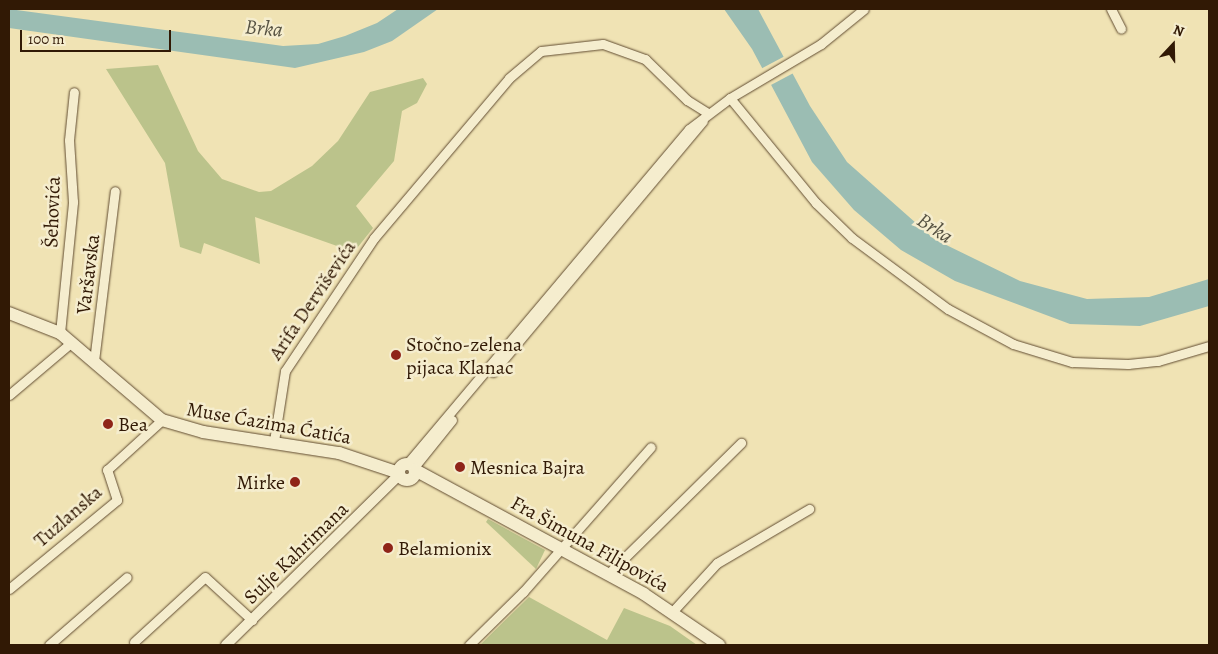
<!DOCTYPE html>
<html>
<head>
<meta charset="utf-8">
<style>
  body { margin:0 }
  #map { position:relative; width:1218px; height:654px; overflow:hidden; background:#f0e3b4; font-family:Alegreya,serif }
  div>[style] { position:absolute }
  .green>* { inset:0; background:#bbc38b }
  .water>* { inset:0; background:#9bbdb3 }
  .pier>* { inset:0; background:#f0e3b4; transform-origin:0 0 }
  .roads { filter:drop-shadow(0 0 1px #614c31) drop-shadow(0 0 1px #614c31) }
  .minor>* { height:9px; margin:-4.5px; padding:0 4.5px; transform-origin:4.5px; border-radius:4.5px; background:#f5edce }
  .tertiary>* { height:10px; margin:-5px; padding:0 5px; transform-origin:5px; border-radius:5px; background:#f5edce }
  .secondary>* { height:12px; margin:-6px; padding:0 6px; transform-origin:6px; border-radius:6px; background:#f5edce }
  .secondary>.ring { margin:-6px; padding:0; box-sizing:content-box; background:none; border:12px solid #f5edce; border-radius:50% }
  .dots>* { width:14px; height:14px; translate:-50% -50%; box-sizing:border-box; border:2px solid #f5edce; border-radius:50% }
  span { translate:-50% -50%; white-space:nowrap; text-align:center; line-height:1.15; -webkit-text-stroke:5px #f5edce; paint-order:stroke }
  .street-label { font-size:20px; color:#311905 }
  .poi-label { font-size:20px; color:#311905 }
  .left { translate:0 -50%; text-align:left }
  .right { translate:-100% -50%; text-align:right }
  .water-label { font-size:21px; color:#565242; font-style:italic }
  .frame { position:absolute; inset:0; border:10px solid #311905; pointer-events:none }
  .north { position:absolute; left:1148px; top:20px; width:50px; height:50px; -webkit-text-stroke:4px #f5edce; paint-order:stroke; rotate:21deg; font-size:14px; font-weight:700; line-height:20px; text-align:center; color:#311905 }
  .north::after { content:''; display:block; margin:auto; width:18px; height:22px; background:#311905; clip-path:polygon(50% 0,100% 100%,50% 72%,0 100%) }
  .scale { position:absolute; left:20px; top:30px; width:151px; height:22px; box-sizing:border-box; border:2px solid #311905; border-top:0; padding-left:6px; font-size:15px; line-height:18px; white-space:nowrap; color:#311905; -webkit-text-stroke:4px #f5edce; paint-order:stroke }
</style>
</head>
<body>
<div id="map">
  <div class="green">
    <i style="clip-path:polygon(158px 65px,198px 151px,222px 179px,259px 192px,271px 191px,312px 166px,338px 141px,370px 92px,423px 78px,427px 84px,417px 103px,402px 111px,394px 161px,356px 206px,373px 228px,354px 252px,255px 217px,260px 264px,204px 243px,201px 254px,180px 247px,165px 163px,106px 69px)"></i>
    <i style="clip-path:polygon(488px 519px,545px 550px,536px 569px,486px 522px)"></i>
    <i style="clip-path:polygon(529px 597px,607px 640px,624px 608px,670px 626px,697px 645px,480px 645px)"></i>
  </div>
  <div class="water">
    <i style="clip-path:polygon(9px 9px,283px 46px,318px 44px,345px 36px,377px 23px,398px 9px,438px 9px,392px 41px,364px 52px,295px 68px,9px 28px)"></i>
    <i style="clip-path:polygon(724px 9px,758px 9px,810px 106px,847px 162px,934px 239px,1020px 281px,1087px 299px,1149px 297px,1209px 279px,1209px 306px,1140px 326px,1070px 324px,955px 281px,901px 250px,854px 210px,812px 162px,752px 49px)"></i>
  </div>
  <div class="pier">
    <i style="left:787px;top:55px;width:19px;height:32px;rotate:62deg"></i>
  </div>
  <div class="roads">
    <div class="minor">
      <i style="left:1111px;top:9px;width:22px;rotate:63deg"></i>
      <i style="left:730px;top:98px;width:136px;rotate:50.7deg"></i>
      <i style="left:816px;top:203px;width:50px;rotate:44.2deg"></i>
      <i style="left:852px;top:238px;width:119px;rotate:36.5deg"></i>
      <i style="left:948px;top:309px;width:74px;rotate:28.3deg"></i>
      <i style="left:1013px;top:344px;width:62px;rotate:17deg"></i>
      <i style="left:1072px;top:362px;width:56px;rotate:2deg"></i>
      <i style="left:1128px;top:364px;width:30px;rotate:-6deg"></i>
      <i style="left:1158px;top:361px;width:53px;rotate:-16.4deg"></i>
      <i style="left:60px;top:333px;width:132px;rotate:-84.3deg"></i>
      <i style="left:73px;top:202px;width:62px;rotate:-93.7deg"></i>
      <i style="left:69px;top:140px;width:48px;rotate:-84.1deg"></i>
      <i style="left:94px;top:361px;width:171px;rotate:-83deg"></i>
      <i style="left:493px;top:372px;width:327px;rotate:-50.1deg"></i>
      <i style="left:9px;top:395px;width:82px;rotate:-40.1deg"></i>
      <i style="left:274px;top:441px;width:71px;rotate:-81.1deg"></i>
      <i style="left:285px;top:371px;width:160px;rotate:-56.2deg"></i>
      <i style="left:374px;top:238px;width:209px;rotate:-49.8deg"></i>
      <i style="left:509px;top:78px;width:42px;rotate:-40.2deg"></i>
      <i style="left:541px;top:51px;width:62px;rotate:-6.4deg"></i>
      <i style="left:603px;top:44px;width:45px;rotate:19.7deg"></i>
      <i style="left:645px;top:59px;width:59px;rotate:44.3deg"></i>
      <i style="left:687px;top:100px;width:25px;rotate:32deg"></i>
      <i style="left:407px;top:464px;width:438px;rotate:-49.9deg"></i>
      <i style="left:689px;top:129px;width:51px;rotate:-37.1deg"></i>
      <i style="left:730px;top:98px;width:106px;rotate:-30.7deg"></i>
      <i style="left:821px;top:44px;width:55px;rotate:-39.1deg"></i>
      <i style="left:415px;top:466px;width:59px;rotate:-51.2deg"></i>
      <i style="left:608px;top:574px;width:187px;rotate:-44.6deg"></i>
      <i style="left:9px;top:589px;width:140px;rotate:-39.5deg"></i>
      <i style="left:117px;top:500px;width:32px;rotate:-108deg"></i>
      <i style="left:107px;top:470px;width:74px;rotate:-42.3deg"></i>
      <i style="left:673px;top:611px;width:65px;rotate:-47.5deg"></i>
      <i style="left:717px;top:563px;width:107px;rotate:-30.4deg"></i>
      <i style="left:134px;top:642px;width:96px;rotate:-42.5deg"></i>
      <i style="left:205px;top:577px;width:64px;rotate:42.5deg"></i>
      <i style="left:49px;top:645px;width:103px;rotate:-41.1deg"></i>
      <i style="left:469px;top:645px;width:76px;rotate:-44.5deg"></i>
      <i style="left:523px;top:592px;width:193px;rotate:-48.6deg"></i>
    </div>
    <div class="tertiary">
      <i style="left:226px;top:645px;width:243px;rotate:-44.5deg"></i>
    </div>
    <div class="secondary">
      <i style="left:9px;top:313px;width:55px;rotate:21.4deg"></i>
      <i style="left:60px;top:333px;width:134px;rotate:40.5deg"></i>
      <i style="left:162px;top:420px;width:43px;rotate:16.3deg"></i>
      <i style="left:203px;top:432px;width:138px;rotate:8.8deg"></i>
      <i style="left:339px;top:453px;width:63px;rotate:18.4deg"></i>
      <i class="ring" style="left:399px;top:464px;width:4px;height:4px"></i>
      <i style="left:415px;top:470px;width:260px;rotate:28.4deg"></i>
      <i style="left:644px;top:594px;width:91px;rotate:34.2deg"></i>
    </div>
  </div>
  <div class="dots">
    <i style="left:396px;top:355px;background:#8f2418"></i>
    <i style="left:108px;top:424px;background:#8f2418"></i>
    <i style="left:460px;top:467px;background:#8f2418"></i>
    <i style="left:295px;top:482px;background:#8f2418"></i>
    <i style="left:388px;top:548px;background:#8f2418"></i>
  </div>
  <div class="street-label">
    <span style="left:52px;top:212px;rotate:-88deg">Šehovića</span>
    <span style="left:88px;top:274px;rotate:-83deg">Varšavska</span>
    <span style="left:312px;top:300px;rotate:-56deg">Arifa Derviševića</span>
    <span style="left:269px;top:423px;rotate:10deg">Muse Ćazima Ćatića</span>
    <span style="left:68px;top:516px;rotate:-41deg">Tuzlanska</span>
    <span style="left:590px;top:544px;rotate:29deg">Fra Šimuna Filipovića</span>
    <span style="left:296px;top:553px;rotate:-44deg">Sulje Kahrimana</span>
  </div>
  <div class="poi-label">
    <span class="left" style="left:406px;top:356px">Stočno-zelena<br>pijaca Klanac</span>
    <span class="left" style="left:118px;top:424px">Bea</span>
    <span class="left" style="left:470px;top:467px">Mesnica Bajra</span>
    <span class="right" style="left:285px;top:482px">Mirke</span>
    <span class="left" style="left:398px;top:548px">Belamionix</span>
  </div>
  <div class="water-label">
    <span style="left:264px;top:28px;rotate:5deg">Brka</span>
    <span style="left:935px;top:228px;rotate:33deg">Brka</span>
  </div>
  <div class="frame"></div>
  <div class="north">N</div>
  <div class="scale">100 m</div>
</div>
</body>
</html>
